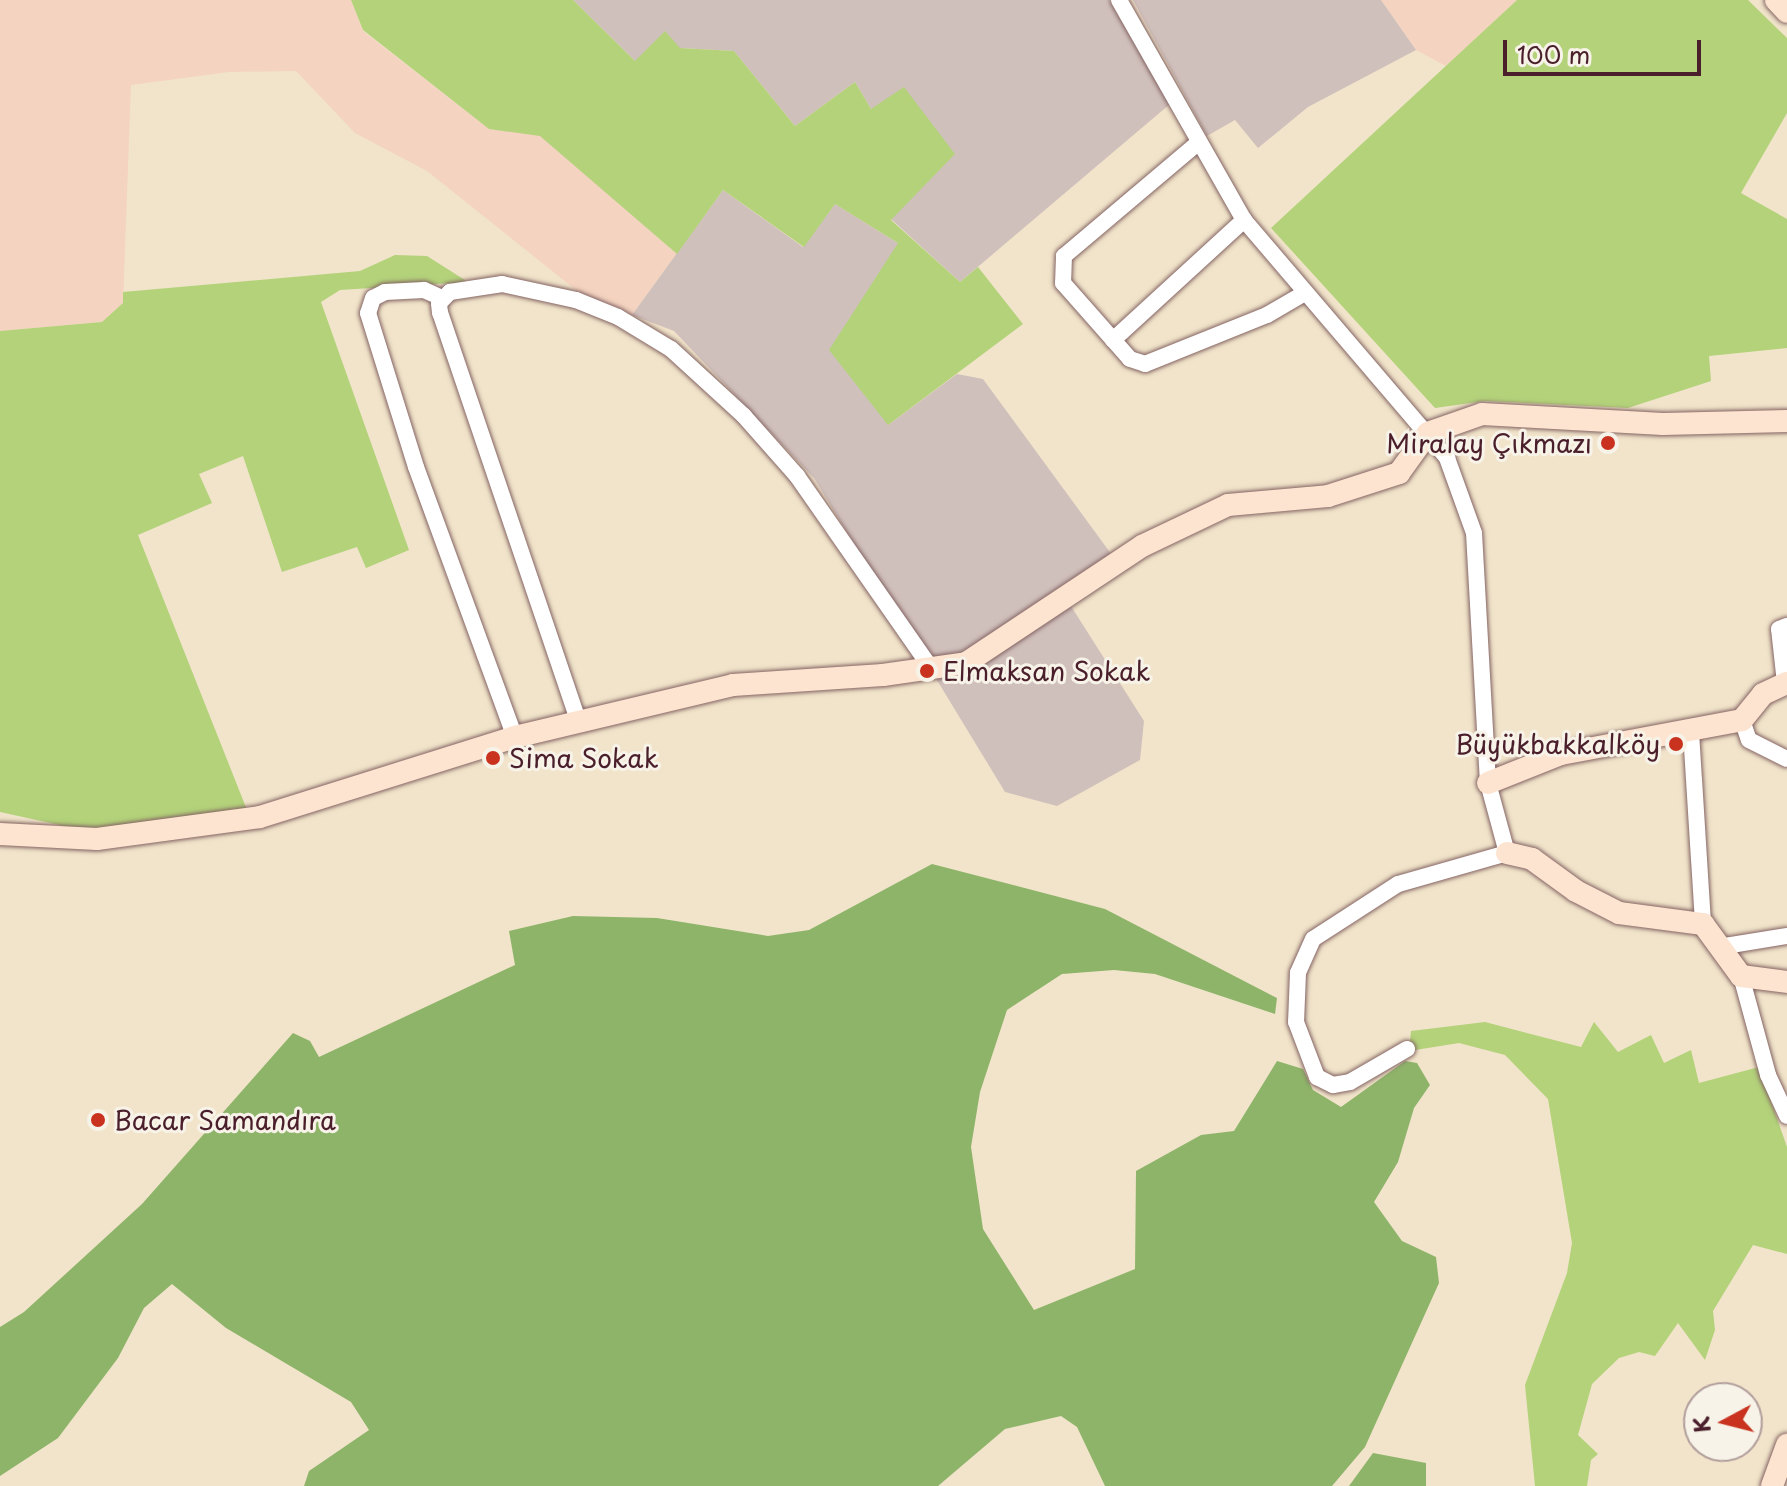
<!DOCTYPE html>
<html>
<head>
<meta charset="utf-8">
<style>
  body { margin:0 }
  #map { position:relative; width:1787px; height:1486px; overflow:hidden; background:#f1e4ca; font-family:"Playpen Sans",sans-serif }
  div>[style] { position:absolute }
  .built>* { inset:0; background:#f4d3c0 }
  .industrial>* { inset:0; background:#d0c0bc }
  .green>* { inset:0; background:#b3d27a }
  .forest>* { inset:0; background:#8eb46a }
  .roads { filter:drop-shadow(0 0 2px #846463) drop-shadow(0 0 2px #846463) }
  .street>* { height:16px; margin:-8px; padding:0 8px; transform-origin:8px; border-radius:8px; background:#fff }
  .secondary>* { height:22px; margin:-11px; padding:0 11px; transform-origin:11px; border-radius:11px; background:#fde4d0 }
  .dots>* { width:22px; height:22px; translate:-50% -50%; box-sizing:border-box; border:4px solid #f7f3e8; border-radius:50% }
  span { translate:-50% -50%; white-space:nowrap; text-align:center; line-height:1.15; -webkit-text-stroke:6px #f7f3e8; paint-order:stroke }
  .poi-label { font-size:26px; color:#4a1f2b }
  .right { translate:-100% -50%; text-align:right }
  .left { translate:0 -50%; text-align:left }
  .north { position:absolute; left:1683px; top:1382px; width:80px; height:80px; box-sizing:border-box; background:#f7f3e8; border:2px solid #b29e9c; border-radius:50%; rotate:263deg; font-size:22px; font-weight:700; line-height:32px; text-align:center; color:#4a1f2b }
  .north::after { content:''; display:block; margin:auto; width:28px; height:36px; background:#c8321e; clip-path:polygon(50% 0,100% 100%,50% 72%,0 100%) }
  .scale { position:absolute; left:1503px; top:40px; width:198px; height:36px; box-sizing:border-box; border:4px solid #4a1f2b; border-top:0; padding-left:10px; font-size:24px; line-height:28px; white-space:nowrap; color:#4a1f2b; -webkit-text-stroke:6px #f7f3e8; paint-order:stroke }
</style>
</head>
<body>
<div id="map">
  <div class="built">
    <i style="clip-path:polygon(0 0,351px 0,363px 31px,489px 129px,540px 135px,677px 254px,632px 315px,606px 314px,427px 171px,355px 133px,296px 71px,229px 72px,131px 85px,123px 303px,102px 322px,0 331px)"></i>
    <i style="clip-path:polygon(1381px 0,1517px 0,1446px 66px,1416px 50px)"></i>
  </div>
  <div class="industrial">
    <i style="clip-path:polygon(573px 0,1109px 0,1170px 104px,960px 282px,891px 219px,871px 109px,855px 82px,795px 126px,734px 51px,680px 48px,636px 62px)"></i>
    <i style="clip-path:polygon(1133px 0,1381px 0,1416px 50px,1308px 107px,1258px 148px,1235px 120px,1207px 136px)"></i>
    <i style="clip-path:polygon(723px 190px,803px 247px,835px 204px,898px 243px,888px 425px,957px 374px,983px 379px,1120px 566px,1069px 603px,1144px 721px,1140px 760px,1057px 806px,1005px 792px,814px 478px,674px 331px,632px 315px)"></i>
  </div>
  <div class="green">
    <i style="clip-path:polygon(351px 0,573px 0,635px 61px,665px 31px,680px 48px,734px 51px,795px 126px,855px 82px,871px 109px,904px 87px,955px 154px,891px 220px,960px 282px,978px 267px,1023px 324px,888px 425px,829px 350px,898px 243px,835px 204px,804px 247px,723px 190px,677px 254px,540px 136px,489px 129px,363px 30px)"></i>
    <i style="clip-path:polygon(1517px 0,1748px 0,1787px 38px,1787px 113px,1741px 193px,1787px 219px,1787px 348px,1709px 356px,1711px 381px,1628px 408px,1485px 401px,1435px 408px,1271px 228px)"></i>
    <i style="clip-path:polygon(395px 255px,427px 256px,468px 282px,340px 290px,321px 302px,409px 550px,366px 568px,357px 547px,282px 572px,243px 456px,199px 474px,212px 503px,138px 535px,247px 810px,96px 833px,0 812px,0 331px,102px 322px,123px 303px,123px 292px,360px 271px)"></i>
    <i style="clip-path:polygon(1485px 1022px,1581px 1047px,1594px 1022px,1618px 1052px,1651px 1035px,1664px 1063px,1691px 1050px,1699px 1083px,1759px 1067px,1787px 1147px,1787px 1254px,1753px 1245px,1713px 1311px,1715px 1330px,1705px 1360px,1678px 1323px,1655px 1356px,1639px 1352px,1619px 1358px,1592px 1384px,1578px 1435px,1598px 1454px,1591px 1460px,1587px 1486px,1535px 1486px,1525px 1385px,1567px 1273px,1572px 1243px,1548px 1099px,1505px 1055px,1459px 1043px,1409px 1051px,1411px 1031px)"></i>
  </div>
  <div class="forest">
    <i style="clip-path:polygon(932px 864px,1105px 909px,1277px 998px,1275px 1014px,1155px 974px,1114px 970px,1062px 974px,1007px 1010px,980px 1092px,971px 1147px,983px 1229px,1034px 1310px,1135px 1269px,1136px 1171px,1201px 1135px,1234px 1131px,1277px 1061px,1303px 1069px,1313px 1090px,1341px 1107px,1405px 1061px,1417px 1063px,1430px 1085px,1414px 1108px,1398px 1162px,1374px 1202px,1402px 1241px,1436px 1257px,1439px 1283px,1365px 1447px,1332px 1486px,1105px 1486px,1077px 1427px,1061px 1416px,1005px 1429px,938px 1486px,304px 1486px,309px 1471px,369px 1430px,351px 1402px,226px 1328px,172px 1284px,144px 1308px,118px 1358px,58px 1438px,0 1476px,0 1327px,24px 1312px,142px 1204px,293px 1033px,310px 1041px,319px 1057px,515px 965px,509px 931px,573px 916px,657px 918px,768px 936px,809px 930px)"></i>
    <i style="clip-path:polygon(1373px 1453px,1426px 1463px,1426px 1486px,1349px 1486px)"></i>
  </div>
  <div class="roads">
    <div class="street">
      <i style="left:1119px;top:0;width:253px;rotate:60.4deg"></i>
      <i style="left:1244px;top:220px;width:313px;rotate:49.5deg"></i>
      <i style="left:1447px;top:458px;width:80px;rotate:70.2deg"></i>
      <i style="left:1474px;top:533px;width:250px;rotate:86.8deg"></i>
      <i style="left:1488px;top:783px;width:73px;rotate:74.8deg"></i>
      <i style="left:1507px;top:853px;width:113px;rotate:164.1deg"></i>
      <i style="left:1398px;top:884px;width:101px;rotate:147.1deg"></i>
      <i style="left:1313px;top:939px;width:37px;rotate:114deg"></i>
      <i style="left:1298px;top:973px;width:49px;rotate:92.3deg"></i>
      <i style="left:1296px;top:1022px;width:59px;rotate:69.1deg"></i>
      <i style="left:1317px;top:1077px;width:18px;rotate:27deg"></i>
      <i style="left:1333px;top:1085px;width:17px;rotate:-10deg"></i>
      <i style="left:1350px;top:1082px;width:66px;rotate:-30.1deg"></i>
      <i style="left:1199px;top:142px;width:177px;rotate:139.8deg"></i>
      <i style="left:1064px;top:256px;width:27px;rotate:92deg"></i>
      <i style="left:1063px;top:283px;width:101px;rotate:48.6deg"></i>
      <i style="left:1130px;top:359px;width:16px;rotate:18deg"></i>
      <i style="left:1145px;top:364px;width:131px;rotate:-21.9deg"></i>
      <i style="left:1267px;top:315px;width:42px;rotate:-30.3deg"></i>
      <i style="left:442px;top:298px;width:20px;rotate:-156deg"></i>
      <i style="left:424px;top:290px;width:39px;rotate:177deg"></i>
      <i style="left:385px;top:292px;width:13px;rotate:153deg"></i>
      <i style="left:373px;top:298px;width:16px;rotate:108deg"></i>
      <i style="left:368px;top:313px;width:161px;rotate:72.7deg"></i>
      <i style="left:416px;top:467px;width:288px;rotate:69.9deg"></i>
      <i style="left:1113px;top:340px;width:178px;rotate:-42.5deg"></i>
      <i style="left:1785px;top:683px;width:54px;rotate:-96.3deg"></i>
      <i style="left:1779px;top:629px;width:9px;rotate:-21deg"></i>
      <i style="left:578px;top:720px;width:430px;rotate:-108.7deg"></i>
      <i style="left:440px;top:313px;width:10px;rotate:-96deg"></i>
      <i style="left:439px;top:303px;width:16px;rotate:-45deg"></i>
      <i style="left:450px;top:292px;width:53px;rotate:-8.7deg"></i>
      <i style="left:502px;top:284px;width:76px;rotate:12.2deg"></i>
      <i style="left:576px;top:300px;width:45px;rotate:22deg"></i>
      <i style="left:618px;top:317px;width:62px;rotate:31.1deg"></i>
      <i style="left:671px;top:349px;width:99px;rotate:42.5deg"></i>
      <i style="left:744px;top:416px;width:80px;rotate:48.5deg"></i>
      <i style="left:797px;top:476px;width:234px;rotate:55.1deg"></i>
      <i style="left:1742px;top:720px;width:21px;rotate:71deg"></i>
      <i style="left:1749px;top:740px;width:42px;rotate:26.6deg"></i>
      <i style="left:1691px;top:732px;width:192px;rotate:86.4deg"></i>
      <i style="left:1725px;top:946px;width:63px;rotate:-9.2deg"></i>
      <i style="left:1741px;top:976px;width:103px;rotate:74.7deg"></i>
      <i style="left:1768px;top:1075px;width:45px;rotate:65.1deg"></i>
    </div>
    <div class="secondary">
      <i style="left:1776px;top:0;width:16px;rotate:47deg"></i>
      <i style="left:1488px;top:783px;width:79px;rotate:-21.7deg"></i>
      <i style="left:1561px;top:754px;width:184px;rotate:-10.6deg"></i>
      <i style="left:1742px;top:720px;width:33px;rotate:-51deg"></i>
      <i style="left:1763px;top:694px;width:26px;rotate:-25deg"></i>
      <i style="left:0;top:834px;width:97px;rotate:3deg"></i>
      <i style="left:97px;top:839px;width:164px;rotate:-7.7deg"></i>
      <i style="left:260px;top:817px;width:267px;rotate:-17.4deg"></i>
      <i style="left:515px;top:737px;width:224px;rotate:-13.4deg"></i>
      <i style="left:733px;top:685px;width:150px;rotate:-3.8deg"></i>
      <i style="left:883px;top:675px;width:84px;rotate:-8.2deg"></i>
      <i style="left:966px;top:663px;width:211px;rotate:-33.6deg"></i>
      <i style="left:1142px;top:546px;width:95px;rotate:-25.5deg"></i>
      <i style="left:1228px;top:505px;width:100px;rotate:-5.1deg"></i>
      <i style="left:1328px;top:496px;width:75px;rotate:-17.9deg"></i>
      <i style="left:1399px;top:473px;width:49px;rotate:-54.1deg"></i>
      <i style="left:1428px;top:433px;width:57px;rotate:-19.4deg"></i>
      <i style="left:1482px;top:414px;width:181px;rotate:3.2deg"></i>
      <i style="left:1663px;top:424px;width:124px;rotate:-1.4deg"></i>
      <i style="left:1507px;top:853px;width:26px;rotate:13deg"></i>
      <i style="left:1532px;top:859px;width:54px;rotate:36deg"></i>
      <i style="left:1576px;top:891px;width:48px;rotate:27.1deg"></i>
      <i style="left:1619px;top:913px;width:85px;rotate:7.5deg"></i>
      <i style="left:1703px;top:924px;width:64px;rotate:53.8deg"></i>
      <i style="left:1741px;top:976px;width:46px;rotate:7.4deg"></i>
      <i style="left:1772px;top:1486px;width:44px;rotate:-69.9deg"></i>
    </div>
  </div>
  <div class="dots">
    <i style="left:1608px;top:443px;background:#c8321e"></i>
    <i style="left:927px;top:671px;background:#c8321e"></i>
    <i style="left:1676px;top:744px;background:#c8321e"></i>
    <i style="left:493px;top:758px;background:#c8321e"></i>
    <i style="left:98px;top:1120px;background:#c8321e"></i>
  </div>
  <div class="poi-label">
    <span class="right" style="left:1592px;top:443px">Miralay Çıkmazı</span>
    <span class="left" style="left:943px;top:671px">Elmaksan Sokak</span>
    <span class="right" style="left:1660px;top:744px">Büyükbakkalköy</span>
    <span class="left" style="left:509px;top:758px">Sima Sokak</span>
    <span class="left" style="left:114px;top:1120px">Bacar Samandıra</span>
  </div>
  <div class="north">K</div>
  <div class="scale">100 m</div>
</div>
</body>
</html>
